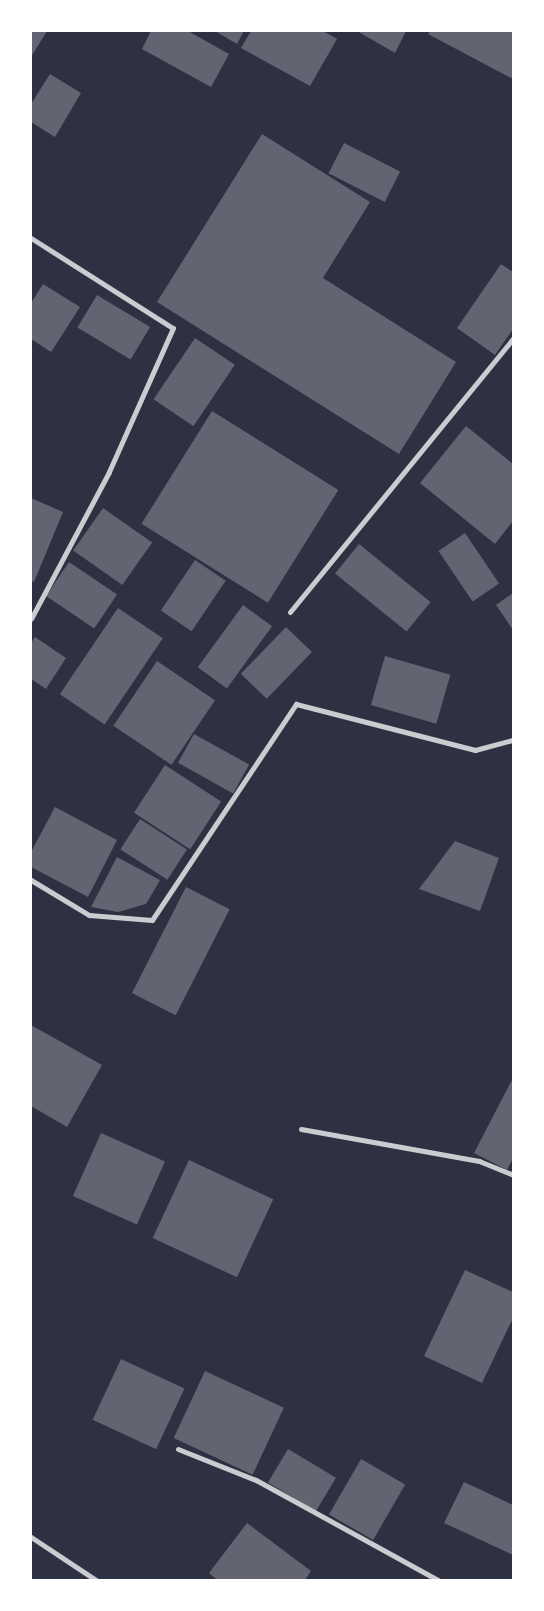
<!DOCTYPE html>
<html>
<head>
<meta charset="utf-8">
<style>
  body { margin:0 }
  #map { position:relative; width:544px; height:1611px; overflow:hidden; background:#2d3142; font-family:Bitter,serif }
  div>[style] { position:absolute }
  .building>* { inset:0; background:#626471; transform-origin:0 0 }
  .minor>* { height:5px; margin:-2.5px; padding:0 2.5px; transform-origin:2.5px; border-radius:2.5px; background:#caccd0 }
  span { translate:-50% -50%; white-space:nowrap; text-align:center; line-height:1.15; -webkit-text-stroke:4px #fff; paint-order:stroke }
  .frame { position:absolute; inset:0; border:32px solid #fff; pointer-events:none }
</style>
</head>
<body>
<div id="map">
  <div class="building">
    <i style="clip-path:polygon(31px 31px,47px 31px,31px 57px)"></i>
    <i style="clip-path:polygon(151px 31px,188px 31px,229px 54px,211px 87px,142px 49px)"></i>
    <i style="clip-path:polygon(215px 31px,244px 31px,237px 44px)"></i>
    <i style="clip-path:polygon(251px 31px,323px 31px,337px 39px,310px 86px,241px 48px)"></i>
    <i style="clip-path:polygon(357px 31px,406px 31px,395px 53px)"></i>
    <i style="clip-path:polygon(430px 31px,513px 31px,513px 79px,428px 34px)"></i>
    <i style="clip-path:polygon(50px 74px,81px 93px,55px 137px,31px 122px,31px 104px)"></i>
    <i style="clip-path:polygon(262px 134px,370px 202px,323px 278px,456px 362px,399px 454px,157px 302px)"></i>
    <i style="left:344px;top:143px;width:63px;height:34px;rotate:27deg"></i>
    <i style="clip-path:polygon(501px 264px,513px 272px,513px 329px,495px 355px,457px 328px)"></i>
    <i style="clip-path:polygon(43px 284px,80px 307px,51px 352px,31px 339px,31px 303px)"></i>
    <i style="left:97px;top:295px;width:62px;height:38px;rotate:31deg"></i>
    <i style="left:195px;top:338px;width:48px;height:74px;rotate:34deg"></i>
    <i style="left:212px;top:411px;width:149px;height:133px;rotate:32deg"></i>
    <i style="clip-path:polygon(466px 426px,513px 464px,513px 521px,495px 544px,420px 483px)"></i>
    <i style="clip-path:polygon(31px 498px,63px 512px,34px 582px,31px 581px)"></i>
    <i style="left:103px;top:508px;width:60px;height:52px;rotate:35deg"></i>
    <i style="left:465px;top:533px;width:61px;height:32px;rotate:56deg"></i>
    <i style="left:359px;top:544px;width:92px;height:38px;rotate:39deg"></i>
    <i style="left:195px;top:560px;width:37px;height:61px;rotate:34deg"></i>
    <i style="left:69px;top:562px;width:58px;height:41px;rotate:34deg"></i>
    <i style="clip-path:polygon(513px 593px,513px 630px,496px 605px)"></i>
    <i style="left:243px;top:605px;width:36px;height:77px;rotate:36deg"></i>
    <i style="left:118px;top:608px;width:54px;height:104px;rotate:34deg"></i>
    <i style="left:286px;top:627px;width:36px;height:65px;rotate:44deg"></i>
    <i style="clip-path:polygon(35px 637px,66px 658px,46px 689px,31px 679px,31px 643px)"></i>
    <i style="left:385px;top:656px;width:68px;height:51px;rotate:16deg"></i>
    <i style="left:157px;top:661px;width:70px;height:78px;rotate:34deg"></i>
    <i style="left:194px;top:734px;width:63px;height:33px;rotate:29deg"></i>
    <i style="left:165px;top:765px;width:67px;height:57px;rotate:33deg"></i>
    <i style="clip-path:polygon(55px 807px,117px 840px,88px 897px,31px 867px,31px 852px)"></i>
    <i style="left:140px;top:819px;width:56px;height:36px;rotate:33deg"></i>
    <i style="clip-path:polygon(455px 841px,499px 858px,480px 911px,419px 889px)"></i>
    <i style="clip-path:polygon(117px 857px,160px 880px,146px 904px,118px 912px,91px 907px)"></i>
    <i style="left:186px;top:887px;width:49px;height:119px;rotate:27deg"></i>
    <i style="clip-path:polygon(31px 1025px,102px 1065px,67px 1127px,31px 1106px)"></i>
    <i style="clip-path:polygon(513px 1078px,513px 1158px,507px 1170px,474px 1153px)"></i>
    <i style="left:101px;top:1133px;width:70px;height:69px;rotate:24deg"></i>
    <i style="left:189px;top:1160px;width:93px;height:86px;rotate:25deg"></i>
    <i style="clip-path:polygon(465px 1270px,513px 1292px,513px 1318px,482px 1383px,424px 1356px)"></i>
    <i style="left:121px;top:1359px;width:70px;height:67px;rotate:25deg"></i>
    <i style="left:205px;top:1371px;width:87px;height:74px;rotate:25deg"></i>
    <i style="left:288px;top:1449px;width:56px;height:39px;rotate:31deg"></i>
    <i style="left:361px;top:1459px;width:51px;height:64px;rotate:30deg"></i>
    <i style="clip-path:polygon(464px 1482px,513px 1505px,513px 1555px,444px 1523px)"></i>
    <i style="clip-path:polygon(247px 1523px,311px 1571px,305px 1580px,217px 1580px,209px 1573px)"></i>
  </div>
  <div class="minor">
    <i style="left:31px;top:238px;width:168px;rotate:32.4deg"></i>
    <i style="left:173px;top:328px;width:158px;rotate:114deg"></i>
    <i style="left:109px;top:472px;width:166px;rotate:118deg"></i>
    <i style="left:290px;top:612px;width:353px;rotate:-50.8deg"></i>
    <i style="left:31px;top:880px;width:68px;rotate:31.1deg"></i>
    <i style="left:89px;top:915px;width:63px;rotate:4.5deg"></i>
    <i style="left:152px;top:920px;width:260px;rotate:-56.3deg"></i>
    <i style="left:296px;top:704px;width:185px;rotate:14.4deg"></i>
    <i style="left:475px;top:750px;width:39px;rotate:-15deg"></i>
    <i style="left:301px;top:1129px;width:181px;rotate:10.2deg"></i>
    <i style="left:479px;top:1161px;width:37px;rotate:22deg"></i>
    <i style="left:178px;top:1449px;width:84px;rotate:21.7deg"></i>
    <i style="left:256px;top:1480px;width:208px;rotate:28.8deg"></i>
    <i style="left:31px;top:1537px;width:78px;rotate:33.5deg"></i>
  </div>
  <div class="frame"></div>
</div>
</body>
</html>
